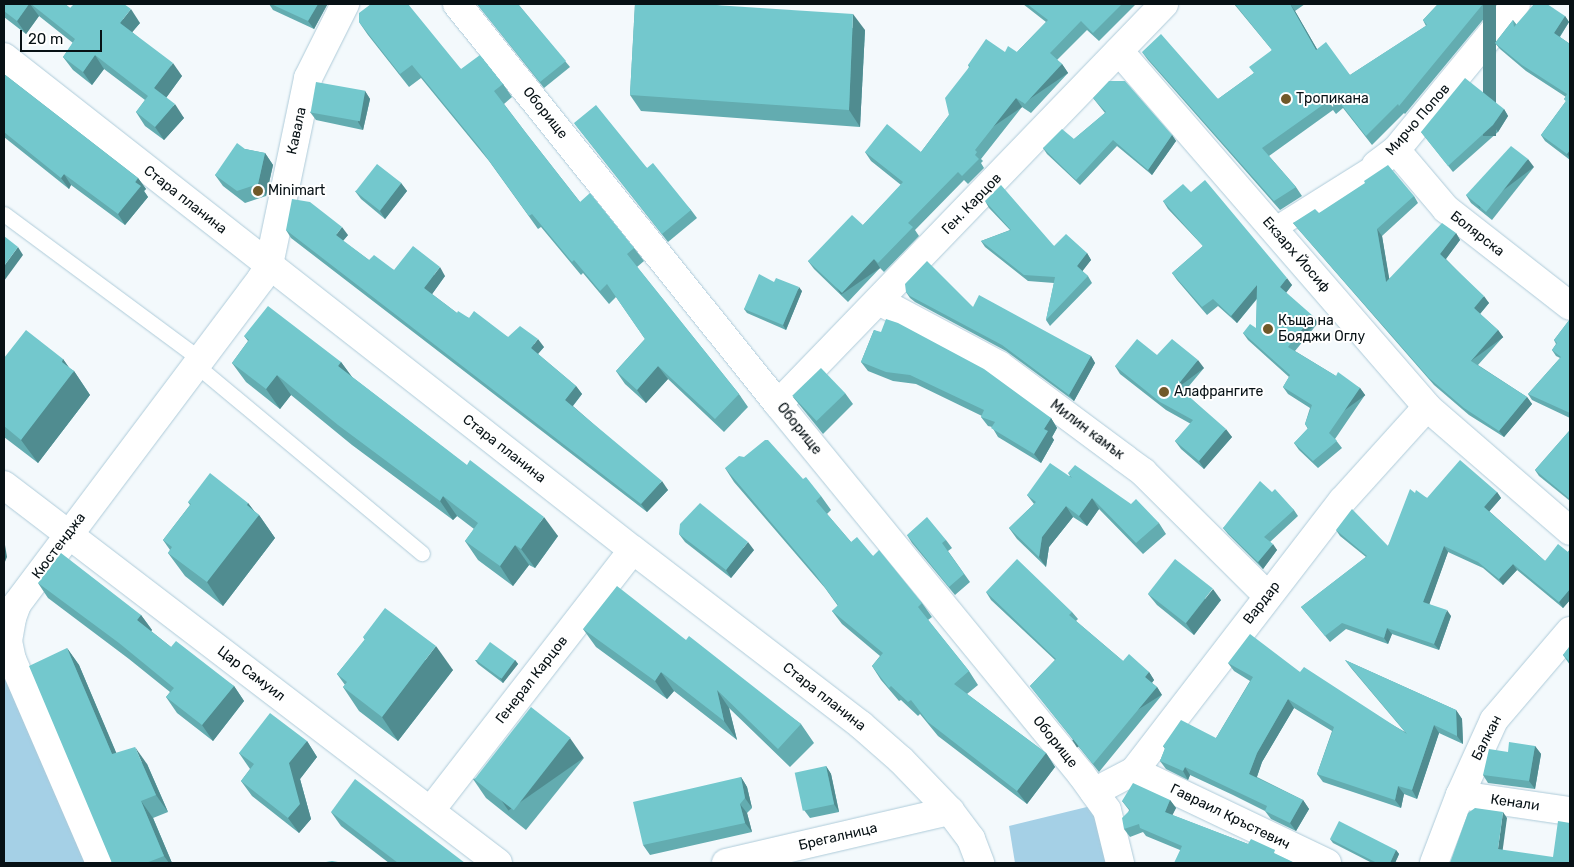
<!DOCTYPE html>
<html>
<head>
<meta charset="utf-8">
<style>
  body { margin:0 }
  #map { position:relative; width:1574px; height:867px; overflow:hidden; background:#f3f9fc; font-family:Rubik,sans-serif }
  div>[style] { position:absolute }
  .green>* { inset:0; background:#a5d0e6 }
  .roads { filter:drop-shadow(0 0 1px #aecbd9) drop-shadow(0 0 1px #aecbd9) }
  .service>* { height:15px; margin:-7.5px; padding:0 7.5px; transform-origin:7.5px; border-radius:7.5px; background:#fff }
  .pedestrian>* { height:22px; margin:-11px; padding:0 11px; transform-origin:11px; border-radius:11px; background:#fff }
  .minor>* { height:28px; margin:-14px; padding:0 14px; transform-origin:14px; border-radius:14px; background:#fff }
  .secondary>* { height:28px; margin:-14px; padding:0 14px; transform-origin:14px; border-radius:14px; background:#fff }
  .wall>* { inset:0; background:#63acb0 }
  .shaded-wall>* { inset:0; background:#508c90; transform-origin:0 0 }
  .building>* { inset:0; background:#73c8cd; transform-origin:0 0 }
  .dots>* { width:14px; height:14px; translate:-50% -50%; box-sizing:border-box; border:2px solid #fff; border-radius:50% }
  span { translate:-50% -50%; white-space:nowrap; text-align:center; line-height:1.15; -webkit-text-stroke:4px #fff; paint-order:stroke }
  .poi-label { font-size:14px; color:#071115 }
  .left { translate:0 -50%; text-align:left }
  .street-label { font-size:14px; color:#071115 }
  .frame { position:absolute; inset:0; border:5px solid #071115; pointer-events:none }
  .scale { position:absolute; left:20px; top:30px; width:82px; height:22px; box-sizing:border-box; border:2px solid #071115; border-top:0; padding-left:6px; font-size:15px; line-height:18px; white-space:nowrap; color:#071115; -webkit-text-stroke:4px #fff; paint-order:stroke }
</style>
</head>
<body>
<div id="map">
  <div class="green">
    <i style="clip-path:polygon(4px 654px,100px 863px,4px 863px)"></i>
    <i style="clip-path:polygon(1091px 806px,1111px 863px,1015px 863px,1009px 826px)"></i>
  </div>
  <div class="roads">
    <div class="service">
      <i style="left:4px;top:214px;width:244px;rotate:36.5deg"></i>
      <i style="left:196px;top:365px;width:294px;rotate:39.8deg"></i>
    </div>
    <div class="pedestrian">
      <i style="left:1274px;top:229px;width:120px;rotate:-32.1deg"></i>
    </div>
    <div class="minor">
      <i style="left:457px;top:4px;width:513px;rotate:51.25deg"></i>
      <i style="left:778px;top:404px;width:478px;rotate:50.7deg"></i>
      <i style="left:1081px;top:774px;width:44px;rotate:54.2deg"></i>
      <i style="left:1107px;top:810px;width:55px;rotate:76.2deg"></i>
      <i style="left:1119px;top:51px;width:471px;rotate:49.1deg"></i>
      <i style="left:1427px;top:407px;width:189px;rotate:40.9deg"></i>
      <i style="left:1396px;top:150px;width:77px;rotate:49.7deg"></i>
      <i style="left:1446px;top:209px;width:157px;rotate:38deg"></i>
      <i style="left:1376px;top:165px;width:25px;rotate:-37deg"></i>
      <i style="left:1396px;top:150px;width:189px;rotate:-50.6deg"></i>
      <i style="left:879px;top:301px;width:136px;rotate:28.1deg"></i>
      <i style="left:999px;top:365px;width:156px;rotate:36.6deg"></i>
      <i style="left:1124px;top:458px;width:24px;rotate:36deg"></i>
      <i style="left:1143px;top:472px;width:176px;rotate:44.8deg"></i>
      <i style="left:778px;top:404px;width:556px;rotate:-46.02deg"></i>
      <i style="left:4px;top:485px;width:622px;rotate:37.42deg"></i>
      <i style="left:1134px;top:771px;width:214px;rotate:25.5deg"></i>
      <i style="left:1094px;top:792px;width:45px;rotate:-27.7deg"></i>
      <i style="left:1134px;top:771px;width:342px;rotate:-52.4deg"></i>
      <i style="left:1343px;top:500px;width:125px;rotate:-47.9deg"></i>
      <i style="left:1460px;top:795px;width:111px;rotate:8.3deg"></i>
      <i style="left:431px;top:810px;width:329px;rotate:-52.2deg"></i>
      <i style="left:100px;top:863px;width:221px;rotate:-113.4deg"></i>
      <i style="left:12px;top:660px;width:19px;rotate:-102deg"></i>
      <i style="left:8px;top:641px;width:23px;rotate:-80deg"></i>
      <i style="left:12px;top:618px;width:15px;rotate:-70deg"></i>
      <i style="left:17px;top:604px;width:406px;rotate:-53.1deg"></i>
      <i style="left:261px;top:279px;width:16px;rotate:-60deg"></i>
      <i style="left:269px;top:265px;width:191px;rotate:-78.2deg"></i>
      <i style="left:308px;top:78px;width:83px;rotate:-63.4deg"></i>
      <i style="left:726px;top:863px;width:230px;rotate:-13.1deg"></i>
      <i style="left:1434px;top:863px;width:73px;rotate:-69.1deg"></i>
      <i style="left:1460px;top:795px;width:82px;rotate:-65.6deg"></i>
      <i style="left:1494px;top:720px;width:117px;rotate:-49.5deg"></i>
    </div>
    <div class="secondary">
      <i style="left:4px;top:57px;width:799px;rotate:38.09deg"></i>
      <i style="left:633px;top:550px;width:287px;rotate:37.5deg"></i>
      <i style="left:861px;top:725px;width:53px;rotate:41.2deg"></i>
      <i style="left:901px;top:760px;width:71px;rotate:46.1deg"></i>
      <i style="left:950px;top:811px;width:35px;rotate:53deg"></i>
      <i style="left:971px;top:839px;width:26px;rotate:69deg"></i>
    </div>
  </div>
  <div class="wall">
    <i style="clip-path:polygon(4px 4px,65px 4px,70px 8px,140px 23px,132px 32px,182px 76px,166px 98px,184px 118px,164px 140px,145px 126px,136px 112px,145px 100px,104px 69px,92px 85px,73px 70px,63px 57px,73px 43px,39px 16px,26px 34px,4px 17px)"></i>
    <i style="clip-path:polygon(269px 4px,326px 4px,327px 5px,314px 29px,273px 10px)"></i>
    <i style="clip-path:polygon(477px 4px,518px 4px,570px 67px,544px 88px)"></i>
    <i style="clip-path:polygon(635px 4px,709px 4px,865px 30px,860px 127px,641px 111px,630px 95px)"></i>
    <i style="clip-path:polygon(1023px 4px,1136px 4px,1099px 41px,1087px 30px,1057px 60px,1062px 64px,1068px 73px,1031px 113px,1022px 107px,981px 159px,983px 161px,981px 163px,984px 168px,968px 184px,964px 180px,915px 230px,919px 236px,884px 272px,880px 268px,848px 302px,814px 269px,808px 261px,863px 225px,901px 185px,871px 161px,865px 152px,921px 152px,949px 115px,969px 67px,968px 65px,1005px 52px,1017px 52px,1046px 22px)"></i>
    <i style="clip-path:polygon(1234px 4px,1305px 4px,1295px 11px,1317px 49px,1350px 75px,1426px 26px,1423px 20px,1438px 4px,1437px 4px,1496px 4px,1405px 114px,1404px 113px,1372px 145px,1343px 108px,1336px 114px,1333px 110px,1269px 156px,1296px 187px,1302px 196px,1280px 210px,1148px 60px,1142px 52px,1218px 99px,1254px 73px,1272px 50px)"></i>
    <i style="clip-path:polygon(1565px 16px,1569px 22px,1560px 37px,1570px 44px,1570px 160px,1545px 141px,1541px 135px,1566px 101px,1564px 99px,1566px 97px,1526px 71px,1500px 49px,1495px 43px,1513px 20px,1517px 25px)"></i>
    <i style="clip-path:polygon(359px 22px,461px 69px,503px 84px,512px 97px,504px 104px,526px 133px,580px 202px,634px 248px,644px 261px,637px 267px,739px 394px,748px 407px,724px 432px,668px 379px,646px 403px,625px 384px,616px 371px,645px 339px,616px 297px,609px 304px,583px 273px,581px 275px,541px 227px,538px 229px,489px 161px,421px 78px,409px 87px,368px 35px)"></i>
    <i style="clip-path:polygon(4px 74px,138px 178px,146px 189px,144px 191px,148px 197px,125px 225px,71px 185px,69px 189px,4px 137px)"></i>
    <i style="clip-path:polygon(365px 91px,370px 99px,363px 130px,316px 120px,310px 112px)"></i>
    <i style="clip-path:polygon(1093px 98px,1172px 135px,1176px 141px,1152px 175px,1117px 146px,1080px 185px,1047px 154px,1043px 148px,1074px 139px,1105px 113px)"></i>
    <i style="clip-path:polygon(1504px 109px,1508px 116px,1498px 132px,1453px 172px,1421px 132px)"></i>
    <i style="clip-path:polygon(574px 123px,647px 168px,691px 210px,697px 218px,668px 242px)"></i>
    <i style="clip-path:polygon(245px 149px,265px 153px,273px 165px,266px 196px,245px 203px,223px 186px,215px 175px)"></i>
    <i style="clip-path:polygon(1534px 167px,1492px 220px,1471px 203px,1466px 195px)"></i>
    <i style="clip-path:polygon(401px 183px,407px 191px,385px 219px,361px 199px,355px 191px)"></i>
    <i style="clip-path:polygon(1191px 192px,1292px 285px,1286px 293px,1318px 323px,1295px 351px,1336px 376px,1360px 388px,1365px 395px,1335px 439px,1342px 448px,1318px 468px,1299px 450px,1294px 443px,1308px 429px,1305px 424px,1310px 408px,1288px 394px,1283px 387px,1289px 377px,1248px 340px,1243px 333px,1256px 328px,1257px 299px,1237px 323px,1218px 306px,1207px 315px,1177px 280px,1172px 273px,1203px 246px,1168px 209px,1163px 201px)"></i>
    <i style="clip-path:polygon(1414px 196px,1418px 203px,1382px 236px,1389px 279px,1456px 233px,1460px 240px,1446px 259px,1489px 303px,1480px 314px,1498px 330px,1503px 337px,1478px 365px,1527px 397px,1532px 404px,1504px 437px,1469px 415px,1434px 385px,1298px 229px,1293px 223px,1319px 213px)"></i>
    <i style="clip-path:polygon(985px 201px,1054px 246px,1087px 253px,1091px 260px,1082px 271px,1088px 276px,1092px 283px,1050px 326px,1046px 320px,1054px 283px,1028px 281px,985px 247px,981px 241px,1010px 230px,989px 208px)"></i>
    <i style="clip-path:polygon(286px 230px,348px 235px,343px 241px,369px 260px,394px 270px,445px 276px,432px 294px,457px 313px,469px 318px,508px 337px,544px 347px,538px 354px,576px 386px,582px 394px,573px 406px,668px 490px,647px 512px,291px 238px)"></i>
    <i style="clip-path:polygon(774px 282px,802px 291px,786px 330px,747px 313px,744px 309px)"></i>
    <i style="clip-path:polygon(906px 292px,973px 307px,1091px 356px,1095px 363px,1074px 401px,1006px 351px,915px 302px,910px 298px)"></i>
    <i style="clip-path:polygon(1570px 319px,1570px 418px,1532px 400px,1528px 394px,1560px 358px,1556px 356px,1552px 350px,1556px 344px,1554px 340px)"></i>
    <i style="clip-path:polygon(874px 330px,1051px 418px,1057px 428px,1052px 437px,1054px 440px,1041px 463px,998px 437px,992px 427px,988px 426px,981px 417px,982px 416px,916px 384px,893px 381px,868px 371px,861px 362px)"></i>
    <i style="clip-path:polygon(244px 336px,341px 362px,352px 377px,558px 536px,535px 568px,529px 565px,513px 586px,478px 560px,465px 541px,474px 529px,457px 516px,453px 520px,352px 445px,291px 395px,280px 409px,246px 382px,232px 363px,248px 341px)"></i>
    <i style="clip-path:polygon(1157px 355px,1204px 368px,1184px 392px,1232px 437px,1204px 469px,1181px 449px,1175px 441px,1191px 424px,1166px 410px,1120px 374px,1115px 366px)"></i>
    <i style="clip-path:polygon(4px 358px,63px 359px,69px 368px,74px 371px,90px 395px,38px 463px,4px 437px)"></i>
    <i style="clip-path:polygon(845px 393px,853px 404px,823px 434px,802px 408px,793px 397px)"></i>
    <i style="clip-path:polygon(1570px 430px,1570px 501px,1539px 476px,1535px 470px)"></i>
    <i style="clip-path:polygon(725px 468px,821px 496px,831px 510px,827px 514px,851px 542px,873px 556px,922px 603px,932px 617px,928px 620px,969px 671px,978px 685px,967px 694px,1046px 753px,1055px 767px,1027px 804px,938px 736px,920px 714px,918px 716px,901px 700px,899px 701px,881px 680px,872px 666px,880px 656px,842px 624px,832px 611px,838px 606px,825px 588px,734px 482px)"></i>
    <i style="clip-path:polygon(1068px 473px,1159px 523px,1166px 534px,1143px 554px,1099px 509px,1087px 526px,1073px 517px,1049px 547px,1046px 567px,1017px 539px,1009px 528px,1034px 504px,1027px 495px,1070px 476px)"></i>
    <i style="clip-path:polygon(1272px 492px,1294px 510px,1298px 516px,1270px 542px,1277px 550px,1263px 569px,1228px 534px,1223px 528px)"></i>
    <i style="clip-path:polygon(1497px 492px,1501px 498px,1489px 511px,1545px 561px,1568px 552px,1570px 549px,1570px 600px,1563px 608px,1517px 570px,1503px 585px,1483px 568px,1448px 552px,1429px 604px,1451px 616px,1439px 650px,1392px 634px,1388px 644px,1346px 629px,1330px 642px,1301px 607px,1366px 557px,1340px 536px,1336px 530px,1388px 546px,1415px 493px,1427px 498px)"></i>
    <i style="clip-path:polygon(188px 502px,248px 503px,254px 511px,259px 515px,275px 538px,223px 606px,185px 576px,168px 553px,170px 550px,163px 540px,190px 505px)"></i>
    <i style="clip-path:polygon(679px 534px,754px 550px,731px 578px,685px 542px)"></i>
    <i style="clip-path:polygon(907px 535px,946px 540px,952px 548px,948px 551px,970px 582px,955px 595px,912px 543px)"></i>
    <i style="clip-path:polygon(38px 583px,141px 615px,152px 630px,151px 631px,171px 647px,234px 686px,244px 701px,213px 741px,177px 713px,166px 697px,170px 692px,129px 659px,48px 598px)"></i>
    <i style="clip-path:polygon(986px 592px,1072px 612px,1078px 619px,1076px 621px,1123px 661px,1149px 672px,1154px 680px,1152px 683px,1157px 687px,1162px 695px,1099px 772px,1030px 686px,1055px 660px,991px 600px)"></i>
    <i style="clip-path:polygon(1148px 594px,1221px 600px,1194px 635px,1157px 605px)"></i>
    <i style="clip-path:polygon(583px 629px,686px 640px,801px 724px,814px 743px,790px 767px,729px 708px,737px 740px,674px 691px,667px 699px,596px 647px)"></i>
    <i style="clip-path:polygon(363px 637px,453px 670px,398px 741px,359px 711px,343px 687px,345px 685px,337px 674px,365px 640px)"></i>
    <i style="clip-path:polygon(1570px 646px,1570px 665px,1563px 655px)"></i>
    <i style="clip-path:polygon(67px 648px,79px 665px,116px 753px,147px 764px,168px 812px,153px 818px,172px 863px,112px 863px)"></i>
    <i style="clip-path:polygon(475px 660px,515px 660px,518px 664px,503px 683px,478px 664px)"></i>
    <i style="clip-path:polygon(1345px 660px,1456px 710px,1462px 719px,1463px 744px,1439px 733px,1417px 799px,1404px 794px,1401px 808px,1323px 782px,1317px 774px,1332px 731px,1294px 708px,1262px 762px,1257px 777px,1303px 800px,1309px 809px,1296px 831px,1271px 819px,1265px 811px,1233px 795px,1190px 775px,1188px 780px,1166px 769px,1160px 761px,1165px 749px,1163px 746px,1216px 738px,1250px 681px,1234px 671px,1228px 663px,1300px 672px,1405px 732px,1351px 668px)"></i>
    <i style="clip-path:polygon(307px 741px,317px 757px,300px 779px,311px 819px,299px 833px,252px 796px,241px 781px,250px 769px,239px 753px)"></i>
    <i style="clip-path:polygon(1535px 746px,1541px 754px,1535px 789px,1488px 783px,1483px 775px,1508px 752px)"></i>
    <i style="clip-path:polygon(584px 758px,526px 830px,486px 798px,473px 779px)"></i>
    <i style="clip-path:polygon(826px 766px,831px 774px,839px 812px,810px 818px,804px 810px)"></i>
    <i style="clip-path:polygon(741px 777px,747px 787px,752px 808px,747px 813px,752px 832px,650px 855px,643px 845px)"></i>
    <i style="clip-path:polygon(1170px 800px,1176px 808px,1172px 815px,1248px 844px,1275px 850px,1180px 850px,1146px 836px,1143px 832px,1130px 837px,1124px 829px,1129px 810px,1122px 801px)"></i>
    <i style="clip-path:polygon(331px 812px,465px 863px,389px 863px,341px 826px)"></i>
    <i style="clip-path:polygon(1330px 839px,1396px 850px,1399px 854px,1395px 863px,1372px 863px,1333px 843px)"></i>
  </div>
  <div class="shaded-wall">
    <i style="clip-path:polygon(29px 4px,30px 4px,39px 16px,26px 34px,17px 21px)"></i>
    <i style="clip-path:polygon(318px 4px,326px 4px,327px 5px,314px 29px,308px 21px)"></i>
    <i style="clip-path:polygon(1290px 4px,1295px 11px,1322px 58px,1316px 50px)"></i>
    <i style="left:1483px;top:4px;width:13px;height:132px"></i>
    <i style="clip-path:polygon(131px 9px,140px 23px,129px 36px,120px 23px)"></i>
    <i style="clip-path:polygon(853px 14px,865px 30px,860px 127px,849px 110px)"></i>
    <i style="clip-path:polygon(1565px 16px,1569px 22px,1558px 39px,1554px 33px)"></i>
    <i style="clip-path:polygon(95px 55px,104px 69px,92px 85px,83px 72px)"></i>
    <i style="clip-path:polygon(173px 63px,182px 76px,163px 102px,154px 88px)"></i>
    <i style="left:1062px;top:64px;width:11px;height:54px;rotate:56deg"></i>
    <i style="clip-path:polygon(365px 91px,370px 99px,363px 130px,358px 122px)"></i>
    <i style="left:1016px;top:98px;width:11px;height:66px;rotate:56deg"></i>
    <i style="clip-path:polygon(175px 104px,184px 118px,164px 140px,155px 127px)"></i>
    <i style="clip-path:polygon(1504px 109px,1508px 116px,1498px 132px,1493px 125px)"></i>
    <i style="clip-path:polygon(1172px 135px,1176px 141px,1152px 175px,1148px 170px)"></i>
    <i style="clip-path:polygon(1570px 150px,1570px 159px,1567px 154px)"></i>
    <i style="clip-path:polygon(265px 153px,273px 165px,266px 196px,258px 184px)"></i>
    <i style="left:1528px;top:159px;width:10px;height:68px;rotate:53deg"></i>
    <i style="clip-path:polygon(64px 174px,71px 185px,69px 189px,61px 178px)"></i>
    <i style="clip-path:polygon(138px 178px,146px 189px,144px 191px,148px 197px,125px 225px,118px 214px)"></i>
    <i style="clip-path:polygon(401px 183px,407px 191px,385px 219px,380px 211px)"></i>
    <i style="clip-path:polygon(342px 227px,348px 235px,341px 243px,336px 235px)"></i>
    <i style="clip-path:polygon(1377px 229px,1382px 236px,1391px 289px,1386px 282px)"></i>
    <i style="clip-path:polygon(1456px 233px,1460px 240px,1445px 260px,1440px 254px)"></i>
    <i style="clip-path:polygon(18px 247px,23px 255px,4px 281px,4px 266px)"></i>
    <i style="clip-path:polygon(1087px 253px,1091px 260px,1081px 273px,1077px 266px)"></i>
    <i style="left:874px;top:259px;width:11px;height:47px;rotate:56deg"></i>
    <i style="clip-path:polygon(440px 267px,445px 276px,430px 297px,424px 288px)"></i>
    <i style="clip-path:polygon(1287px 278px,1292px 285px,1285px 294px,1280px 287px)"></i>
    <i style="clip-path:polygon(1257px 285px,1262px 292px,1237px 323px,1231px 316px)"></i>
    <i style="clip-path:polygon(799px 287px,802px 291px,786px 330px,783px 325px)"></i>
    <i style="clip-path:polygon(1484px 296px,1489px 303px,1479px 315px,1474px 308px)"></i>
    <i style="left:1313px;top:316px;width:9px;height:40px;rotate:54deg"></i>
    <i style="left:1498px;top:330px;width:9px;height:41px;rotate:54deg"></i>
    <i style="clip-path:polygon(538px 339px,544px 347px,536px 356px,531px 348px)"></i>
    <i style="clip-path:polygon(1091px 356px,1095px 363px,1074px 401px,1069px 395px)"></i>
    <i style="clip-path:polygon(63px 359px,73px 373px,74px 371px,90px 395px,38px 463px,21px 440px)"></i>
    <i style="left:1198px;top:360px;width:10px;height:33px;rotate:53deg"></i>
    <i style="clip-path:polygon(341px 362px,355px 381px,338px 366px)"></i>
    <i style="clip-path:polygon(658px 366px,668px 379px,646px 403px,637px 390px)"></i>
    <i style="clip-path:polygon(277px 375px,291px 395px,280px 409px,266px 389px)"></i>
    <i style="clip-path:polygon(576px 386px,582px 394px,571px 408px,565px 400px)"></i>
    <i style="left:1360px;top:388px;width:9px;height:55px;rotate:54deg"></i>
    <i style="clip-path:polygon(1527px 397px,1532px 404px,1504px 437px,1499px 431px)"></i>
    <i style="clip-path:polygon(1051px 418px,1057px 428px,1052px 437px,1054px 440px,1041px 463px,1034px 454px,1044px 429px)"></i>
    <i style="clip-path:polygon(1226px 429px,1232px 437px,1204px 469px,1199px 461px)"></i>
    <i style="clip-path:polygon(662px 481px,668px 490px,647px 512px,641px 504px)"></i>
    <i style="clip-path:polygon(1497px 492px,1501px 498px,1488px 513px,1484px 507px)"></i>
    <i style="clip-path:polygon(443px 496px,457px 516px,453px 520px,440px 501px)"></i>
    <i style="clip-path:polygon(1092px 498px,1099px 509px,1087px 526px,1079px 516px)"></i>
    <i style="clip-path:polygon(248px 503px,258px 516px,259px 515px,275px 538px,223px 606px,207px 582px)"></i>
    <i style="clip-path:polygon(1066px 506px,1073px 517px,1049px 547px,1046px 567px,1039px 557px,1042px 537px)"></i>
    <i style="clip-path:polygon(544px 517px,558px 536px,535px 568px,521px 549px)"></i>
    <i style="clip-path:polygon(4px 539px,7px 557px,4px 564px)"></i>
    <i style="clip-path:polygon(748px 542px,754px 550px,731px 578px,726px 570px)"></i>
    <i style="clip-path:polygon(1273px 544px,1277px 550px,1263px 569px,1258px 562px)"></i>
    <i style="clip-path:polygon(515px 545px,529px 565px,513px 586px,500px 566px)"></i>
    <i style="clip-path:polygon(1444px 546px,1448px 552px,1428px 608px,1423px 602px)"></i>
    <i style="clip-path:polygon(1513px 564px,1517px 570px,1503px 585px,1499px 579px)"></i>
    <i style="clip-path:polygon(1213px 589px,1221px 600px,1194px 635px,1186px 623px)"></i>
    <i style="clip-path:polygon(1570px 589px,1570px 600px,1563px 608px,1559px 602px)"></i>
    <i style="clip-path:polygon(1447px 610px,1451px 616px,1439px 650px,1434px 644px)"></i>
    <i style="clip-path:polygon(141px 615px,152px 630px,148px 635px,137px 620px)"></i>
    <i style="clip-path:polygon(1387px 628px,1392px 634px,1388px 644px,1384px 638px)"></i>
    <i style="clip-path:polygon(436px 646px,453px 670px,398px 741px,382px 717px)"></i>
    <i style="clip-path:polygon(67px 648px,79px 665px,124px 771px,112px 754px)"></i>
    <i style="clip-path:polygon(515px 660px,518px 664px,503px 683px,500px 678px)"></i>
    <i style="clip-path:polygon(661px 672px,674px 691px,667px 699px,655px 681px)"></i>
    <i style="clip-path:polygon(1149px 672px,1154px 680px,1150px 685px,1145px 677px)"></i>
    <i style="clip-path:polygon(234px 686px,244px 701px,213px 741px,202px 725px)"></i>
    <i style="left:1157px;top:687px;width:9px;height:100px;rotate:58deg"></i>
    <i style="clip-path:polygon(717px 690px,729px 708px,737px 740px,724px 721px)"></i>
    <i style="clip-path:polygon(1288px 699px,1294px 708px,1262px 762px,1255px 782px,1249px 774px,1257px 753px)"></i>
    <i style="clip-path:polygon(1456px 710px,1462px 719px,1463px 744px,1457px 736px)"></i>
    <i style="clip-path:polygon(1434px 725px,1439px 733px,1417px 799px,1412px 790px)"></i>
    <i style="left:570px;top:738px;width:24px;height:92px;rotate:55deg"></i>
    <i style="clip-path:polygon(307px 741px,317px 757px,300px 779px,311px 819px,299px 833px,288px 818px,289px 763px)"></i>
    <i style="clip-path:polygon(1535px 746px,1541px 754px,1535px 789px,1529px 781px)"></i>
    <i style="clip-path:polygon(135px 747px,147px 764px,168px 812px,156px 795px)"></i>
    <i style="clip-path:polygon(1046px 753px,1055px 767px,1027px 804px,1017px 791px)"></i>
    <i style="clip-path:polygon(826px 766px,831px 774px,839px 812px,834px 804px)"></i>
    <i style="clip-path:polygon(1185px 767px,1190px 775px,1188px 780px,1183px 771px)"></i>
    <i style="clip-path:polygon(741px 777px,747px 787px,752px 808px,745px 798px)"></i>
    <i style="clip-path:polygon(1398px 786px,1404px 794px,1401px 808px,1395px 800px)"></i>
    <i style="clip-path:polygon(1170px 800px,1176px 808px,1170px 820px,1165px 812px)"></i>
    <i style="clip-path:polygon(1303px 800px,1309px 809px,1296px 831px,1290px 823px)"></i>
    <i style="clip-path:polygon(141px 801px,153px 818px,172px 863px,169px 863px,164px 856px)"></i>
    <i style="clip-path:polygon(740px 804px,747px 813px,752px 832px,745px 823px)"></i>
    <i style="clip-path:polygon(1503px 812px,1507px 818px,1502px 855px,1498px 849px)"></i>
    <i style="clip-path:polygon(1396px 850px,1399px 854px,1395px 863px,1390px 863px)"></i>
  </div>
  <div class="building">
    <i style="clip-path:polygon(4px 4px,29px 4px,17px 21px,4px 11px)"></i>
    <i style="clip-path:polygon(31px 4px,65px 4px,70px 8px,74px 4px,124px 4px,131px 9px,120px 23px,173px 63px,154px 88px,175px 104px,155px 127px,136px 112px,148px 96px,95px 55px,83px 72px,63px 57px,75px 39px)"></i>
    <i style="clip-path:polygon(271px 4px,318px 4px,308px 21px)"></i>
    <i style="clip-path:polygon(371px 4px,408px 4px,461px 69px,480px 55px,503px 84px,494px 91px,526px 133px,580px 202px,590px 193px,634px 248px,627px 254px,739px 394px,715px 419px,658px 366px,637px 390px,616px 371px,645px 339px,607px 284px,600px 291px,574px 260px,572px 262px,532px 214px,529px 216px,480px 148px,412px 65px,400px 74px,359px 22px,359px 13px)"></i>
    <i style="clip-path:polygon(477px 4px,518px 4px,566px 61px,540px 82px)"></i>
    <i style="clip-path:polygon(635px 4px,699px 4px,853px 14px,849px 110px,630px 95px)"></i>
    <i style="clip-path:polygon(1027px 4px,1122px 4px,1093px 33px,1081px 21px,1050px 53px,1062px 64px,1025px 104px,1016px 98px,975px 150px,977px 152px,975px 155px,979px 159px,962px 176px,958px 172px,908px 223px,913px 227px,878px 263px,874px 259px,842px 293px,808px 261px,852px 215px,863px 225px,903px 182px,865px 152px,887px 124px,921px 152px,949px 115px,945px 98px,970px 66px,968px 65px,986px 39px,1005px 52px,1008px 46px,1017px 52px,1048px 20px)"></i>
    <i style="clip-path:polygon(1235px 4px,1290px 4px,1316px 50px,1326px 42px,1350px 75px,1427px 25px,1423px 20px,1438px 4px,1483px 4px,1399px 106px,1398px 104px,1366px 136px,1337px 99px,1330px 105px,1327px 102px,1262px 148px,1296px 187px,1274px 201px,1142px 52px,1161px 34px,1218px 99px,1254px 73px,1249px 67px,1272px 50px)"></i>
    <i style="clip-path:polygon(1534px 4px,1547px 4px,1565px 16px,1554px 33px,1570px 44px,1570px 150px,1567px 154px,1541px 135px,1566px 101px,1564px 99px,1567px 94px,1522px 65px,1495px 43px,1513px 20px,1514px 27px)"></i>
    <i style="clip-path:polygon(4px 74px,138px 178px,135px 182px,141px 186px,118px 214px,64px 174px,61px 178px,4px 132px)"></i>
    <i style="clip-path:polygon(1465px 78px,1504px 109px,1493px 125px,1448px 166px,1421px 132px)"></i>
    <i style="clip-path:polygon(1109px 81px,1125px 81px,1172px 135px,1148px 170px,1113px 140px,1076px 180px,1043px 148px,1062px 129px,1074px 139px,1106px 112px,1093px 98px)"></i>
    <i style="left:316px;top:82px;width:50px;height:31px;rotate:10deg"></i>
    <i style="clip-path:polygon(596px 105px,647px 168px,653px 163px,691px 210px,662px 234px,574px 123px)"></i>
    <i style="clip-path:polygon(237px 143px,245px 149px,265px 153px,258px 184px,237px 191px,215px 175px)"></i>
    <i style="clip-path:polygon(1511px 146px,1528px 159px,1486px 212px,1466px 195px)"></i>
    <i style="left:377px;top:164px;width:31px;height:35px;rotate:38deg"></i>
    <i style="clip-path:polygon(1388px 165px,1414px 196px,1377px 229px,1386px 282px,1442px 223px,1456px 233px,1440px 254px,1484px 296px,1474px 308px,1498px 330px,1471px 361px,1527px 397px,1499px 431px,1464px 408px,1429px 378px,1293px 223px,1315px 209px,1319px 213px,1365px 183px,1364px 181px)"></i>
    <i style="clip-path:polygon(1205px 180px,1287px 278px,1280px 287px,1313px 316px,1288px 347px,1336px 376px,1338px 372px,1360px 388px,1329px 433px,1337px 441px,1313px 461px,1294px 443px,1308px 428px,1305px 424px,1312px 405px,1283px 387px,1290px 375px,1243px 333px,1250px 324px,1256px 328px,1257px 285px,1231px 316px,1213px 299px,1202px 307px,1172px 273px,1203px 246px,1163px 201px,1183px 184px,1191px 192px)"></i>
    <i style="clip-path:polygon(1001px 185px,1054px 246px,1066px 234px,1087px 253px,1077px 266px,1088px 276px,1046px 320px,1055px 277px,1024px 275px,981px 241px,1011px 230px,985px 201px)"></i>
    <i style="clip-path:polygon(292px 199px,310px 202px,342px 227px,336px 235px,369px 260px,374px 255px,394px 270px,413px 246px,440px 267px,424px 288px,457px 313px,458px 311px,469px 318px,474px 311px,508px 337px,520px 326px,538px 339px,531px 348px,576px 386px,565px 400px,662px 481px,641px 504px,286px 230px)"></i>
    <i style="clip-path:polygon(4px 236px,18px 247px,4px 266px)"></i>
    <i style="clip-path:polygon(927px 261px,973px 307px,979px 295px,1091px 356px,1069px 395px,1002px 345px,910px 296px,906px 292px,905px 284px)"></i>
    <i style="clip-path:polygon(759px 274px,774px 282px,776px 278px,799px 287px,783px 325px,744px 309px)"></i>
    <i style="clip-path:polygon(268px 306px,341px 362px,338px 366px,402px 415px,467px 465px,470px 460px,544px 517px,521px 549px,515px 545px,500px 566px,465px 541px,478px 523px,443px 496px,440px 501px,338px 425px,277px 375px,266px 389px,232px 363px,249px 340px,244px 336px)"></i>
    <i style="clip-path:polygon(886px 319px,898px 323px,984px 369px,1051px 418px,1044px 429px,1048px 431px,1034px 454px,991px 428px,995px 422px,981px 417px,984px 410px,910px 375px,886px 372px,861px 362px,874px 330px,881px 332px)"></i>
    <i style="clip-path:polygon(1570px 319px,1570px 413px,1528px 394px,1561px 357px,1552px 350px,1557px 343px,1554px 340px)"></i>
    <i style="clip-path:polygon(26px 330px,63px 359px,62px 362px,74px 371px,21px 440px,4px 426px,4px 364px,5px 362px,4px 361px,4px 358px)"></i>
    <i style="clip-path:polygon(1137px 339px,1157px 355px,1172px 339px,1198px 360px,1177px 386px,1226px 429px,1199px 461px,1175px 441px,1193px 420px,1160px 402px,1115px 366px)"></i>
    <i style="left:821px;top:368px;width:35px;height:40px;rotate:46deg"></i>
    <i style="clip-path:polygon(1570px 430px,1570px 499px,1535px 470px)"></i>
    <i style="clip-path:polygon(765px 440px,768px 440px,803px 479px,806px 477px,821px 496px,816px 501px,851px 542px,857px 537px,873px 556px,879px 550px,922px 603px,918px 607px,969px 671px,954px 684px,1046px 753px,1017px 791px,928px 722px,911px 700px,908px 702px,891px 686px,889px 688px,872px 666px,883px 653px,832px 611px,838px 605px,815px 574px,725px 468px,739px 456px,744px 457px)"></i>
    <i style="clip-path:polygon(1460px 460px,1497px 492px,1484px 507px,1545px 561px,1558px 544px,1568px 552px,1570px 549px,1570px 589px,1559px 602px,1513px 564px,1499px 579px,1478px 562px,1444px 546px,1423px 602px,1447px 610px,1434px 644px,1387px 628px,1384px 638px,1342px 623px,1325px 636px,1301px 607px,1367px 556px,1336px 530px,1352px 509px,1388px 546px,1410px 489px,1415px 493px,1416px 490px,1427px 498px)"></i>
    <i style="clip-path:polygon(1050px 463px,1072px 478px,1068px 473px,1075px 465px,1131px 504px,1136px 499px,1159px 523px,1136px 543px,1092px 498px,1079px 516px,1066px 506px,1042px 537px,1039px 557px,1009px 528px,1036px 502px,1027px 495px)"></i>
    <i style="clip-path:polygon(210px 473px,248px 503px,247px 505px,259px 515px,207px 582px,168px 553px,172px 547px,163px 540px,191px 504px,188px 502px)"></i>
    <i style="clip-path:polygon(1260px 481px,1272px 492px,1275px 489px,1294px 510px,1264px 537px,1273px 544px,1258px 562px,1223px 528px)"></i>
    <i style="clip-path:polygon(700px 503px,748px 542px,726px 570px,679px 534px,680px 524px)"></i>
    <i style="clip-path:polygon(927px 517px,946px 540px,942px 543px,964px 574px,949px 587px,907px 535px)"></i>
    <i style="clip-path:polygon(61px 553px,141px 615px,137px 620px,171px 647px,176px 641px,234px 686px,202px 725px,166px 697px,174px 688px,119px 643px,38px 583px)"></i>
    <i style="clip-path:polygon(1017px 559px,1072px 612px,1069px 615px,1123px 661px,1129px 654px,1149px 672px,1145px 677px,1157px 687px,1093px 764px,1030px 686px,1056px 659px,986px 592px)"></i>
    <i style="left:1175px;top:559px;width:48px;height:44px;rotate:38deg"></i>
    <i style="clip-path:polygon(617px 586px,686px 640px,689px 636px,801px 724px,778px 749px,717px 690px,724px 721px,661px 672px,655px 681px,583px 629px)"></i>
    <i style="clip-path:polygon(385px 608px,436px 646px,382px 717px,343px 687px,347px 682px,337px 674px,365px 639px,363px 637px)"></i>
    <i style="clip-path:polygon(1250px 634px,1300px 672px,1304px 667px,1407px 734px,1345px 660px,1456px 710px,1457px 736px,1434px 725px,1412px 790px,1398px 786px,1395px 800px,1317px 774px,1334px 727px,1288px 699px,1257px 753px,1249px 774px,1303px 800px,1290px 823px,1265px 811px,1267px 806px,1227px 787px,1185px 767px,1183px 771px,1160px 761px,1165px 748px,1163px 746px,1181px 720px,1216px 738px,1253px 677px,1228px 663px)"></i>
    <i style="left:490px;top:642px;width:31px;height:23px;rotate:36deg"></i>
    <i style="clip-path:polygon(1570px 646px,1570px 662px,1563px 655px)"></i>
    <i style="clip-path:polygon(67px 648px,112px 754px,135px 747px,156px 795px,141px 801px,164px 856px,146px 863px,112px 863px,29px 666px)"></i>
    <i style="left:531px;top:707px;width:50px;height:92px;rotate:38deg"></i>
    <i style="clip-path:polygon(270px 713px,307px 741px,289px 763px,300px 804px,288px 818px,241px 781px,254px 764px,239px 753px)"></i>
    <i style="clip-path:polygon(1509px 742px,1535px 746px,1529px 781px,1483px 775px,1489px 749px,1508px 752px)"></i>
    <i style="left:826px;top:766px;width:39px;height:32px;rotate:78deg"></i>
    <i style="clip-path:polygon(741px 777px,745px 798px,740px 804px,745px 823px,643px 845px,633px 802px)"></i>
    <i style="clip-path:polygon(355px 779px,465px 863px,398px 863px,331px 812px)"></i>
    <i style="clip-path:polygon(1133px 783px,1170px 800px,1165px 812px,1248px 844px,1251px 839px,1275px 850px,1274px 853px,1295px 863px,1174px 863px,1182px 846px,1140px 828px,1139px 824px,1124px 829px,1122px 818px,1130px 810px,1122px 801px)"></i>
    <i style="clip-path:polygon(1475px 808px,1503px 812px,1498px 849px,1553px 857px,1558px 821px,1570px 823px,1570px 863px,1450px 863px,1468px 813px)"></i>
    <i style="clip-path:polygon(1339px 821px,1396px 850px,1390px 863px,1377px 863px,1330px 839px)"></i>
    <i style="clip-path:polygon(332px 861px,344px 863px,320px 863px)"></i>
  </div>
  <div class="dots">
    <i style="left:1286px;top:99px;background:#705929"></i>
    <i style="left:258px;top:191px;background:#705929"></i>
    <i style="left:1268px;top:329px;background:#705929"></i>
    <i style="left:1164px;top:392px;background:#705929"></i>
  </div>
  <div class="poi-label">
    <span class="left" style="left:1296px;top:99px">Тропикана</span>
    <span class="left" style="left:268px;top:191px">Minimart</span>
    <span class="left" style="left:1278px;top:329px">Къща на<br>Бояджи Оглу</span>
    <span class="left" style="left:1174px;top:392px">Алафрангите</span>
  </div>
  <div class="street-label">
    <span style="left:545px;top:113px;rotate:51deg">Оборище</span>
    <span style="left:1418px;top:120px;rotate:-49deg">Мирчо Попов</span>
    <span style="left:297px;top:131px;rotate:-78deg">Кавала</span>
    <span style="left:185px;top:200px;rotate:38deg">Стара планина</span>
    <span style="left:972px;top:204px;rotate:-46deg">Ген. Карцов</span>
    <span style="left:1477px;top:234px;rotate:38deg">Болярска</span>
    <span style="left:1296px;top:255px;rotate:49deg">Екзарх Йосиф</span>
    <span style="left:799px;top:429px;rotate:51deg">Оборище</span>
    <span style="left:1087px;top:430px;rotate:37deg">Милин камък</span>
    <span style="left:504px;top:449px;rotate:38deg">Стара планина</span>
    <span style="left:59px;top:546px;rotate:-53deg">Кюстенджа</span>
    <span style="left:1262px;top:603px;rotate:-52deg">Вардар</span>
    <span style="left:251px;top:674px;rotate:37deg">Цар Самуил</span>
    <span style="left:532px;top:680px;rotate:-52deg">Генерал Карцов</span>
    <span style="left:824px;top:697px;rotate:38deg">Стара планина</span>
    <span style="left:1487px;top:738px;rotate:-63deg">Балкан</span>
    <span style="left:1055px;top:742px;rotate:51deg">Оборище</span>
    <span style="left:1515px;top:803px;rotate:8deg">Кенали</span>
    <span style="left:1230px;top:817px;rotate:26deg">Гавраил Кръстевич</span>
    <span style="left:838px;top:837px;rotate:-13deg">Брегалница</span>
  </div>
  <div class="frame"></div>
  <div class="scale">20 m</div>
</div>
</body>
</html>
